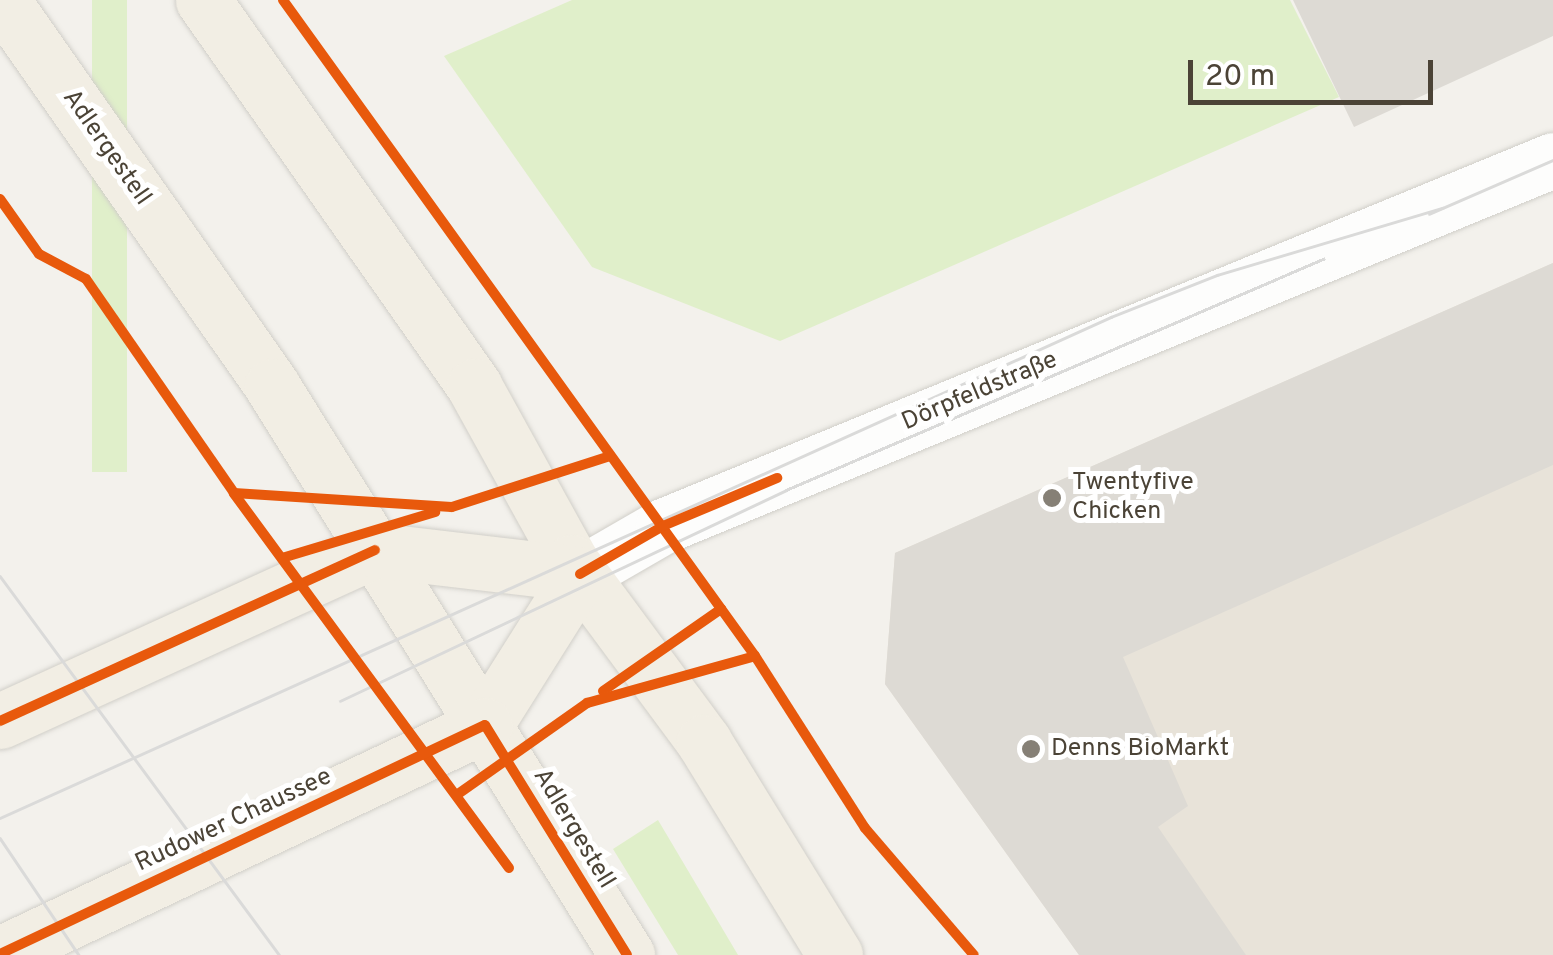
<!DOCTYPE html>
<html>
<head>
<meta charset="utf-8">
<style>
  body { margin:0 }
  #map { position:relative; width:1553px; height:955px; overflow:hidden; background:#f3f1ec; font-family:Overpass,sans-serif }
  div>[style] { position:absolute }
  .residential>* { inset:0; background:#e8e3d9 }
  .green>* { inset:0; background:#e0efca; transform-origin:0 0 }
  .building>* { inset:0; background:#dddad4 }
  .roads { filter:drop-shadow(0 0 2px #d1cfc9) drop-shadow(0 0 2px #d1cfc9) }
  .minor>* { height:55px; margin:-27.5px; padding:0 27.5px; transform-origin:27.5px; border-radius:27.5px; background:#fdfdfc }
  .major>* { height:55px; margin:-27.5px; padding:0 27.5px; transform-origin:27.5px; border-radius:27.5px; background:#f2eee4 }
  .tram>* { height:2.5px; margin:-1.25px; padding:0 1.25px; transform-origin:1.25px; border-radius:1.25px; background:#dadad9 }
  .cycleway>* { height:10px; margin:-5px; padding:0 5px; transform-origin:5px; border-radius:5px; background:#e8590c }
  .dots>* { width:28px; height:28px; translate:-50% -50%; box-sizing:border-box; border:5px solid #fff; border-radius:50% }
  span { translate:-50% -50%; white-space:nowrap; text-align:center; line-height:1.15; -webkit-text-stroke:10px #fff; paint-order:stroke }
  .street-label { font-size:25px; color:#4b4336 }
  .poi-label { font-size:25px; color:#4b4336 }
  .left { translate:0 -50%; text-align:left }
  .scale { position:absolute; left:1188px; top:60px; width:245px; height:45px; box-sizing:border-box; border:5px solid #4b4336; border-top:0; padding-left:12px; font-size:30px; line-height:35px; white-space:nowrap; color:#4b4336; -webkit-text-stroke:8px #fff; paint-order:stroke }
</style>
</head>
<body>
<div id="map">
  <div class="residential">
    <i style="clip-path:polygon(1553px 263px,1553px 955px,1079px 955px,885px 684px,895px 553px)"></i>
  </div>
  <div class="green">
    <i style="left:92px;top:0;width:35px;height:472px"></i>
    <i style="clip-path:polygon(572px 0,1290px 0,1339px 97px,780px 341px,592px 267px,444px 56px)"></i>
    <i style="clip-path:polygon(658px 820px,738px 955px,678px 955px,613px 849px)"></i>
  </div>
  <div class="building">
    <i style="clip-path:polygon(1293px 0,1553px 0,1553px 36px,1354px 127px)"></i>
    <i style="clip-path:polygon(1553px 263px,1553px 465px,1123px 657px,1188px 806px,1158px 827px,1246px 955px,1079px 955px,885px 684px,895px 553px)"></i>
  </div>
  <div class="roads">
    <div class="minor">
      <i style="left:580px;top:574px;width:96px;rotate:-30deg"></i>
      <i style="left:663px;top:526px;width:962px;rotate:-22.35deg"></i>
    </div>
    <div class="major">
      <i style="left:2px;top:0;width:471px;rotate:55deg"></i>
      <i style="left:272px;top:386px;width:671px;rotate:58.04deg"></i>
      <i style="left:203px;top:0;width:472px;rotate:54.9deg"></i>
      <i style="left:474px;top:386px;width:201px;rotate:61.1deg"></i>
      <i style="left:571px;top:562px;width:224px;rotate:53.5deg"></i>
      <i style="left:704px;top:742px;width:250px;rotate:58.4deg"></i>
      <i style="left:0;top:721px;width:412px;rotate:-24.5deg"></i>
      <i style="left:375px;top:550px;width:206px;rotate:6.7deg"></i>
      <i style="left:485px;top:725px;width:178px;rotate:-57.8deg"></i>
      <i style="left:0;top:954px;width:536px;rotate:-25.28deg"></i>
    </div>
  </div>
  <div class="tram">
    <i style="left:1429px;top:214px;width:135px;rotate:-23.5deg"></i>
    <i style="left:0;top:576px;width:471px;rotate:53.6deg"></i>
    <i style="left:340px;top:701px;width:493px;rotate:-25.3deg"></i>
    <i style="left:786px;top:490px;width:585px;rotate:-23.28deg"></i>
    <i style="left:0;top:818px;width:1219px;rotate:-24.27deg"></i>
    <i style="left:1111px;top:317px;width:114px;rotate:-21.6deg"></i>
    <i style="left:1217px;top:275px;width:235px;rotate:-16.6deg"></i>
    <i style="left:0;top:838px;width:141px;rotate:56deg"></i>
  </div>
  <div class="cycleway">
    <i style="left:283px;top:0;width:808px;rotate:54.26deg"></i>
    <i style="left:755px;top:656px;width:204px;rotate:57.4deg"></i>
    <i style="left:865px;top:828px;width:167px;rotate:49.4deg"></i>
    <i style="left:0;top:199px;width:67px;rotate:54.7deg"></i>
    <i style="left:39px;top:254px;width:53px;rotate:28deg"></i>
    <i style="left:86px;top:279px;width:260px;rotate:55.3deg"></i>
    <i style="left:282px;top:558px;width:160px;rotate:-16.7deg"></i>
    <i style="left:580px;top:574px;width:96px;rotate:-30deg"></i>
    <i style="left:663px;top:526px;width:124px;rotate:-22.8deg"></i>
    <i style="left:603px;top:691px;width:144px;rotate:-34.8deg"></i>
    <i style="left:0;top:721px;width:412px;rotate:-24.5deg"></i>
    <i style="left:458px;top:794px;width:158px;rotate:-35.2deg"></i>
    <i style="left:587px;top:703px;width:174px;rotate:-15.6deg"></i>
    <i style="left:509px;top:868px;width:465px;rotate:-126.3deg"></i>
    <i style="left:234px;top:493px;width:218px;rotate:3.7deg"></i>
    <i style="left:452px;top:507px;width:166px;rotate:-17.9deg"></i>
    <i style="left:0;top:954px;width:536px;rotate:-25.28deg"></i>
    <i style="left:485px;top:725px;width:270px;rotate:58.3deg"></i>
  </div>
  <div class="dots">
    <i style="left:1052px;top:498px;background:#868076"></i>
    <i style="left:1031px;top:749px;background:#868076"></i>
  </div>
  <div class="street-label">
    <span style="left:106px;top:148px;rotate:55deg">Adlergestell</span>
    <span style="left:980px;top:392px;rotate:-23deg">Dörpfeldstraße</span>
    <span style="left:234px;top:821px;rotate:-25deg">Rudower Chaussee</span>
    <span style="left:573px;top:829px;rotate:59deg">Adlergestell</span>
  </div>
  <div class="poi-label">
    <span class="left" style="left:1072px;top:498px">Twentyfive<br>Chicken</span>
    <span class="left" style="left:1051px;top:749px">Denns BioMarkt</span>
  </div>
  <div class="scale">20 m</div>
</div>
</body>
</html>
